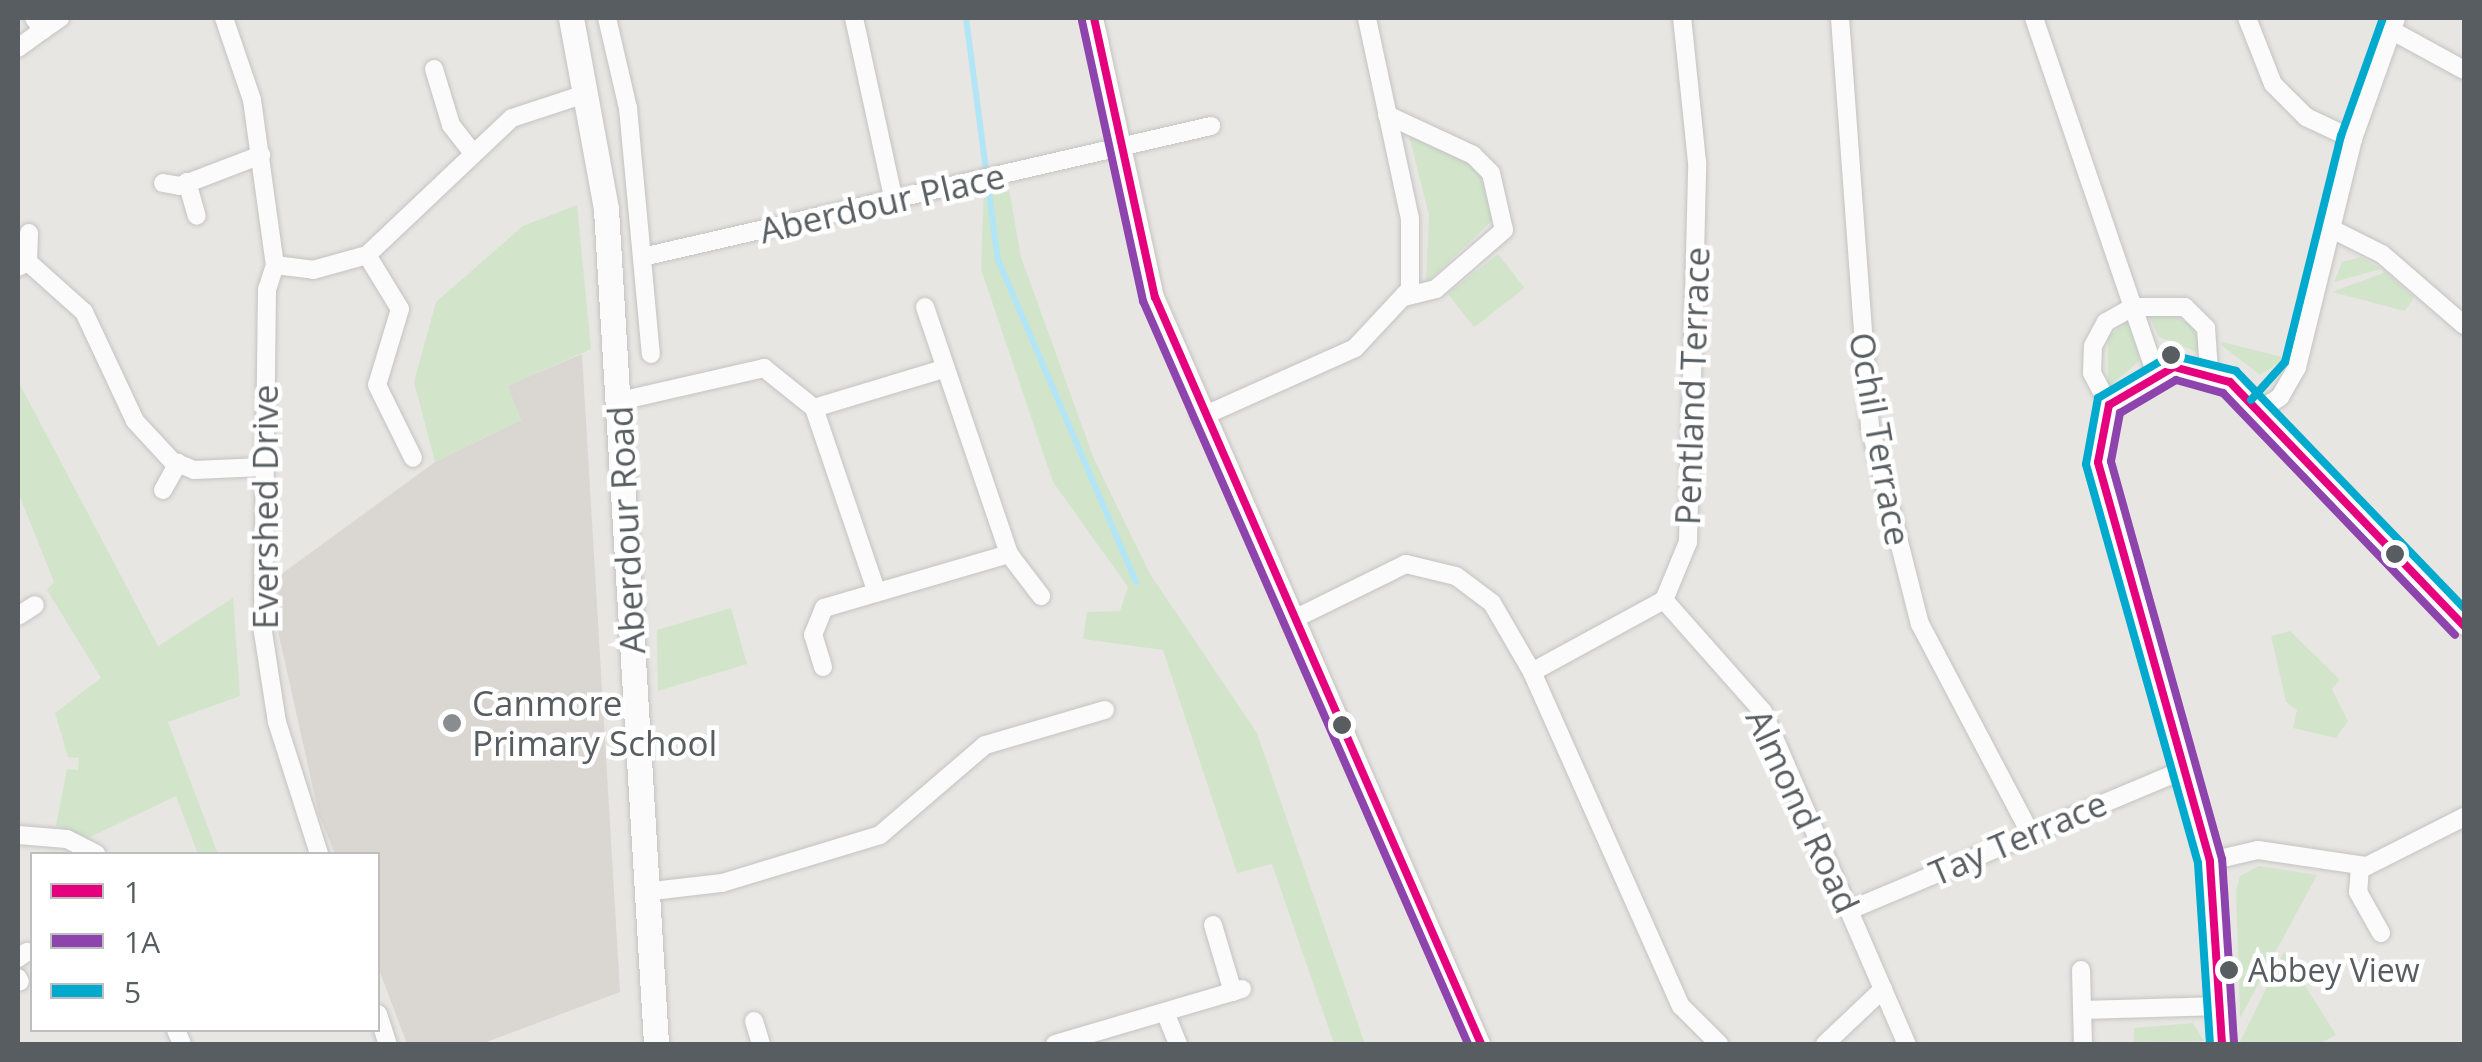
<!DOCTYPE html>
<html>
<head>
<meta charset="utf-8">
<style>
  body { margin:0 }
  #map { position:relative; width:2482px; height:1062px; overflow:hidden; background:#e8e6e2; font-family:"Open Sans",sans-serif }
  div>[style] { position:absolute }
  .education>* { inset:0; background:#dad6d1 }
  .green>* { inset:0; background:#d2e5cb; transform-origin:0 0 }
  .stream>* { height:6px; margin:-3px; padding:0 3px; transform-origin:3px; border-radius:3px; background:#b2e5f6 }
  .roads { filter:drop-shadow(0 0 2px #c3c3c2) drop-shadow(0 0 2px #c3c3c2) }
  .minor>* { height:18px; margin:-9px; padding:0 9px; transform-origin:9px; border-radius:9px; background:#fcfbfb }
  .secondary>* { height:25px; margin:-12.5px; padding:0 12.5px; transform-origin:12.5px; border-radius:12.5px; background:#fcfbfb }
  .bus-1>* { height:8px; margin:-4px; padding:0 4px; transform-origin:4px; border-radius:4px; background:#e5007d }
  .bus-2>* { height:8px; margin:-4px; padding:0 4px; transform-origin:4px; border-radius:4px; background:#8e44ad }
  .bus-3>* { height:8px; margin:-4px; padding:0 4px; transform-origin:4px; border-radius:4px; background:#00a9ce }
  .dots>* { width:28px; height:28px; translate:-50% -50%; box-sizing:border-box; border:5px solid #fff; border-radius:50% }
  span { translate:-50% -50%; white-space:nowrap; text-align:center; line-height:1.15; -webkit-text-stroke:9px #fff; paint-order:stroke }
  .bus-label { font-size:32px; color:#575d60 }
  .left { translate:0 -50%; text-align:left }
  .street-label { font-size:35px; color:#575d60 }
  .poi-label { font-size:35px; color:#575d60 }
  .frame { position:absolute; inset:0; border:20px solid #575d60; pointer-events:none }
  .legend { position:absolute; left:30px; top:852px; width:350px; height:180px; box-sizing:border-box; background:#fff; border:2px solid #bcbebf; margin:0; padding:12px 18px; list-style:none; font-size:30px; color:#575d60 }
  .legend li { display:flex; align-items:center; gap:20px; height:50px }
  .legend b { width:50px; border:2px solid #bcbebf }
</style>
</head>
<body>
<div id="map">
  <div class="education">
    <i style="clip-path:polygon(582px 354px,620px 992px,481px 1044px,407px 1044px,378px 967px,378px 854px,335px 854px,319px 815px,278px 631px,276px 578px,435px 462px,521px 420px,507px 386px)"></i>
  </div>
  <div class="green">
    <i style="clip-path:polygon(1417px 133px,1478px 167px,1493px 220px,1426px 283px,1429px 215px,1409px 136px)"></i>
    <i style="clip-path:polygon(1008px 183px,1021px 257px,1094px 459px,1150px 574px,1257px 733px,1365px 1044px,1334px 1044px,1272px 864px,1237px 873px,1163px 650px,1083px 639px,1087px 612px,1120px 611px,1128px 587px,1053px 482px,981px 269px,984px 189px)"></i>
    <i style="clip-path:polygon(577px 205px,591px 349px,508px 386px,521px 420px,435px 462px,414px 382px,436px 302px,523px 226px)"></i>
    <i style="left:1498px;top:254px;width:43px;height:64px;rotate:52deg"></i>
    <i style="clip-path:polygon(2361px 257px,2381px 269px,2334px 282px,2342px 262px)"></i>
    <i style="clip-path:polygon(2386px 272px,2414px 297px,2405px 311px,2332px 292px)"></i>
    <i style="clip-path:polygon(2167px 312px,2193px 326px,2204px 355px,2159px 337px,2148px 314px)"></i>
    <i style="clip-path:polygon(2129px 319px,2140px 360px,2108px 388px,2108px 337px)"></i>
    <i style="clip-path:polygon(2221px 345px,2222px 342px,2286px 358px,2260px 375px)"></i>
    <i style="clip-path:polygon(18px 381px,158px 646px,233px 598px,240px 696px,168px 722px,218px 854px,198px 854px,176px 796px,88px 838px,56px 826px,67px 769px,78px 770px,79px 758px,68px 757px,55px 713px,101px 678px,47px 590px,54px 582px,18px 492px)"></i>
    <i style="clip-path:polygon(731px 608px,747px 664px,658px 691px,657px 630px)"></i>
    <i style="clip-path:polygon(2290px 631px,2340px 680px,2332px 689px,2348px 721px,2336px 738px,2293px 728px,2297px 710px,2286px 702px,2271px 636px)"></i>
    <i style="clip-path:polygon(2259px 866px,2317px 875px,2240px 1018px,2236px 891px,2240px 876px)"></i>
    <i style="clip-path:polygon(2284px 952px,2336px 1035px,2319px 1044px,2239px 1044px)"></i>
    <i style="clip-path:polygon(2193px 1023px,2204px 1041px,2134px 1042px,2134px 1028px)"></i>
  </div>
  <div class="stream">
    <i style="left:966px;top:18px;width:244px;rotate:82.5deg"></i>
    <i style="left:998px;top:260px;width:350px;rotate:66.8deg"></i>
  </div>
  <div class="roads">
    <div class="minor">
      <i style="left:224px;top:18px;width:87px;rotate:71.1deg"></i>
      <i style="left:252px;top:100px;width:167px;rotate:82.1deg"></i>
      <i style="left:275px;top:265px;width:25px;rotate:108deg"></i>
      <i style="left:267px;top:289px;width:343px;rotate:90.7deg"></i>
      <i style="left:263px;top:632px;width:91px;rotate:81.2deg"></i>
      <i style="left:277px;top:722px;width:139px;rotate:72.3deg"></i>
      <i style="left:607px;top:18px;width:92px;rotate:76.9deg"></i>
      <i style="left:628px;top:108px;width:247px;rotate:84.7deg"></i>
      <i style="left:854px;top:18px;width:187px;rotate:77.7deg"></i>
      <i style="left:1094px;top:18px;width:286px;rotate:77.7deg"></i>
      <i style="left:1155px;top:297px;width:815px;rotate:66.42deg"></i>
      <i style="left:1840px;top:18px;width:410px;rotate:85.8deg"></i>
      <i style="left:1870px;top:427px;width:203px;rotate:75.8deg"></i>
      <i style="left:1920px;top:624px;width:234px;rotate:62.2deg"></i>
      <i style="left:2034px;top:18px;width:374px;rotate:71.1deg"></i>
      <i style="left:2247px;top:18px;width:71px;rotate:68.5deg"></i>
      <i style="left:2273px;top:84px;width:47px;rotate:45deg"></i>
      <i style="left:2306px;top:117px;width:52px;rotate:25.1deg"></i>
      <i style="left:43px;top:30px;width:21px;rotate:-35deg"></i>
      <i style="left:2391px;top:30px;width:83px;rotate:28.7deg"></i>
      <i style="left:18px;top:48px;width:31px;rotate:-36deg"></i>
      <i style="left:43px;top:30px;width:15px;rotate:-127deg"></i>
      <i style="left:434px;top:69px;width:59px;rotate:73.1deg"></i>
      <i style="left:451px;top:125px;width:36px;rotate:52deg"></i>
      <i style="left:1387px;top:115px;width:95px;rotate:24.9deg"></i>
      <i style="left:1473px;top:155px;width:25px;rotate:45deg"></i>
      <i style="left:1491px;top:173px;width:58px;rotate:77.2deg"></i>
      <i style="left:1504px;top:230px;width:90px;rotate:139.1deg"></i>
      <i style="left:1436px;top:289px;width:34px;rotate:166deg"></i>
      <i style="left:187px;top:182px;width:35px;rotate:74deg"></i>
      <i style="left:163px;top:183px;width:17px;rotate:10deg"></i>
      <i style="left:180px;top:186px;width:87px;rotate:-20.9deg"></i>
      <i style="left:2330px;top:228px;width:58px;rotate:26.6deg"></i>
      <i style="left:2382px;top:254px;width:108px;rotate:40.9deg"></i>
      <i style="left:367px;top:255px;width:63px;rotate:58.6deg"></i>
      <i style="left:400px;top:309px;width:79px;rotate:106.8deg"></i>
      <i style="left:377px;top:385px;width:81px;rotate:63.7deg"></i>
      <i style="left:647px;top:256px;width:579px;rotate:-12.98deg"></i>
      <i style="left:28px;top:262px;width:29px;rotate:-88deg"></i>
      <i style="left:275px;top:265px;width:38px;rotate:7deg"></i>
      <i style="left:313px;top:270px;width:56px;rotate:-15.5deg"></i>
      <i style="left:367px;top:255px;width:199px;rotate:-43.4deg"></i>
      <i style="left:512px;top:118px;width:80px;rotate:-18.2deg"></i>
      <i style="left:18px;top:267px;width:11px;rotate:-27deg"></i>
      <i style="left:28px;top:262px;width:75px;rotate:41.8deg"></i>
      <i style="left:84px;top:312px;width:120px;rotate:64.9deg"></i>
      <i style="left:135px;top:421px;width:54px;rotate:47.2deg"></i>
      <i style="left:172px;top:461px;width:24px;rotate:22deg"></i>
      <i style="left:194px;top:470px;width:69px;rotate:-2.5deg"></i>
      <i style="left:925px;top:307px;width:261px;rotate:71.2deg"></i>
      <i style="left:620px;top:401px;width:148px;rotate:-12.9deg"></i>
      <i style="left:764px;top:368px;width:64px;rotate:38.7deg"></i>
      <i style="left:814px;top:408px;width:195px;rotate:71.2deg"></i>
      <i style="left:2109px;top:405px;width:36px;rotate:-118deg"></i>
      <i style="left:2092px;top:373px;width:27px;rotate:-88deg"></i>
      <i style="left:2093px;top:346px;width:27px;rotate:-62deg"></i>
      <i style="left:2106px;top:322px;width:31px;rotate:-29deg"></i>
      <i style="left:2133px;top:307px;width:52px"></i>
      <i style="left:2185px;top:307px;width:30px;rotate:45deg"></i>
      <i style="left:2206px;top:328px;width:43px;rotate:86deg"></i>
      <i style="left:814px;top:408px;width:135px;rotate:-16.8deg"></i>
      <i style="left:2258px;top:411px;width:26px;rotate:-32deg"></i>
      <i style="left:2280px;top:397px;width:34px;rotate:-60deg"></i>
      <i style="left:2297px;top:367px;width:235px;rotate:-76.2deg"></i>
      <i style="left:2353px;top:139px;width:128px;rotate:-70.4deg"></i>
      <i style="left:1201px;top:417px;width:169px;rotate:-24.1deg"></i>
      <i style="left:1355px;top:348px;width:81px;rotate:-47deg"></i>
      <i style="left:1410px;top:289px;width:70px;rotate:-90deg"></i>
      <i style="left:1410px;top:219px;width:206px;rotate:-102.1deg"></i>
      <i style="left:163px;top:490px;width:31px;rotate:-61deg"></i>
      <i style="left:1664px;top:600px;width:149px;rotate:48.5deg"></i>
      <i style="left:1763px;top:712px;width:362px;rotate:66.6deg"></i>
      <i style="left:18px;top:616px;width:20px;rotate:-33deg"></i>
      <i style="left:1292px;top:620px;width:127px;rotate:-26.2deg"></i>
      <i style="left:1406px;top:564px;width:51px;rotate:13.5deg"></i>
      <i style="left:1456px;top:576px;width:45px;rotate:36.9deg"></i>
      <i style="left:1492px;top:603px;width:80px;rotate:59.9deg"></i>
      <i style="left:1532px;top:672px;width:366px;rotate:66deg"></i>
      <i style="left:1681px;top:1006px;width:54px;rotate:45deg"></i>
      <i style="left:823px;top:667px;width:34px;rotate:-107deg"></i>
      <i style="left:813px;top:635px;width:29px;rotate:-68deg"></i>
      <i style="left:824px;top:608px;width:193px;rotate:-16.3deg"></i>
      <i style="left:1009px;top:554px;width:53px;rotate:52.7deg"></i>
      <i style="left:1532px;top:672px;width:150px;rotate:-28.6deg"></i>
      <i style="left:1664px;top:600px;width:63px;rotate:-67.5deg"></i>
      <i style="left:1688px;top:542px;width:380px;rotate:-88.6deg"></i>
      <i style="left:1697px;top:162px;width:145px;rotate:-95.9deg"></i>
      <i style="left:18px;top:835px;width:49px;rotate:4.7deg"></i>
      <i style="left:67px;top:839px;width:33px;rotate:27deg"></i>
      <i style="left:2210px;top:861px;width:49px;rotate:-12.9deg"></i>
      <i style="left:2258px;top:850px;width:110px;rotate:8.4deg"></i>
      <i style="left:2367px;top:866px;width:109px;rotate:-26.8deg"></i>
      <i style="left:2360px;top:866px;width:26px;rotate:94deg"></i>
      <i style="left:2358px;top:892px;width:47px;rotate:60.7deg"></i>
      <i style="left:644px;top:892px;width:79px;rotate:-6.6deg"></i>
      <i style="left:722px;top:883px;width:165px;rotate:-16.9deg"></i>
      <i style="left:880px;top:835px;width:138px;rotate:-40.6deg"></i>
      <i style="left:985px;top:745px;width:125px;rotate:-16.3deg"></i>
      <i style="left:1850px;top:910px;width:366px;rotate:-22.8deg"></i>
      <i style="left:1213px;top:925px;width:70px;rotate:73.4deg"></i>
      <i style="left:18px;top:958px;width:11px;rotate:-34deg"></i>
      <i style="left:2081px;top:970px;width:74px;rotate:88.5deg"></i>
      <i style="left:18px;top:978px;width:4px;rotate:63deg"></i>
      <i style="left:2082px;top:1010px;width:140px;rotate:-1.6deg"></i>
      <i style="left:1165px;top:1012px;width:35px;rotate:68deg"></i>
      <i style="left:378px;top:1014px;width:32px;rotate:72deg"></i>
      <i style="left:754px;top:1021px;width:24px;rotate:73deg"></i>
      <i style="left:176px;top:1030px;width:15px;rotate:67deg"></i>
      <i style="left:1055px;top:1044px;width:195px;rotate:-16.4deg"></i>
      <i style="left:1825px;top:1044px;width:80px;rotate:-43.5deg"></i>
      <i style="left:2222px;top:1044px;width:183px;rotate:-93.8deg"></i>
      <i style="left:2210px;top:861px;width:414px;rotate:-105.7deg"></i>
      <i style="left:2098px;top:462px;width:58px;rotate:-79.1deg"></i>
      <i style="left:2109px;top:405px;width:75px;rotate:-30.3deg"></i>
      <i style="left:2174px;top:367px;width:58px;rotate:15deg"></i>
      <i style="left:2230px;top:382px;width:338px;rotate:46.2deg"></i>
    </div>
    <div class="secondary">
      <i style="left:571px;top:18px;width:194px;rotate:79.6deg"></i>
      <i style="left:606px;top:209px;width:836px;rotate:86.57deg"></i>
    </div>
  </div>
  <div class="bus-1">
    <i style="left:1094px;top:18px;width:286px;rotate:77.7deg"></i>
    <i style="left:1155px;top:297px;width:815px;rotate:66.42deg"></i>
    <i style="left:2222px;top:1044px;width:183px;rotate:-93.8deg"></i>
    <i style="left:2210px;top:861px;width:414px;rotate:-105.7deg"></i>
    <i style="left:2098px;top:462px;width:58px;rotate:-79.1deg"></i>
    <i style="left:2109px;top:405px;width:75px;rotate:-30.3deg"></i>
    <i style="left:2174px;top:367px;width:58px;rotate:15deg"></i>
    <i style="left:2230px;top:382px;width:338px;rotate:46.2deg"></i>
  </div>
  <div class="bus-2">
    <i style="left:1082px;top:21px;width:287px;rotate:77.7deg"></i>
    <i style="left:1143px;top:301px;width:811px;rotate:66.37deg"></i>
    <i style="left:2234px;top:1043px;width:184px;rotate:-93.7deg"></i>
    <i style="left:2222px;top:859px;width:413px;rotate:-105.6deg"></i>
    <i style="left:2111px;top:461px;width:49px;rotate:-79.4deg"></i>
    <i style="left:2120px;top:413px;width:65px;rotate:-30.5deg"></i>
    <i style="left:2176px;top:380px;width:49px;rotate:15.5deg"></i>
    <i style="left:2223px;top:393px;width:335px;rotate:46.2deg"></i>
  </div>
  <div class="bus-3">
    <i style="left:2251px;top:400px;width:51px;rotate:-48.2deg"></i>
    <i style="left:2285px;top:362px;width:233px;rotate:-76.1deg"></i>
    <i style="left:2341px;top:136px;width:125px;rotate:-70.4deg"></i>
    <i style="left:2210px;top:1044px;width:181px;rotate:-93.8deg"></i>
    <i style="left:2198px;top:863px;width:414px;rotate:-105.7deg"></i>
    <i style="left:2086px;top:464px;width:67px;rotate:-79.7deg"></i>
    <i style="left:2098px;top:398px;width:85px;rotate:-30.5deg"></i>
    <i style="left:2171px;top:355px;width:67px;rotate:13.8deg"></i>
    <i style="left:2236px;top:371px;width:329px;rotate:46.1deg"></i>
  </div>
  <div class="dots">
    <i style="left:2171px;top:355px;background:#575d60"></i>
    <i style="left:2395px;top:554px;background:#575d60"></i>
    <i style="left:452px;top:723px;background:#8a8d8e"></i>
    <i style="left:1342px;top:725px;background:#575d60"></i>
    <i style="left:2229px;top:970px;background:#575d60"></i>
  </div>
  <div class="bus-label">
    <span class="left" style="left:2248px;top:970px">Abbey View</span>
  </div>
  <div class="street-label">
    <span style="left:882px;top:203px;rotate:-13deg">Aberdour Place</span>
    <span style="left:1692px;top:386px;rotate:-88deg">Pentland Terrace</span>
    <span style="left:1880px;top:439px;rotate:80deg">Ochil Terrace</span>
    <span style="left:265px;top:507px;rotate:-90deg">Evershed Drive</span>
    <span style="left:626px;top:530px;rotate:-93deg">Aberdour Road</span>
    <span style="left:1803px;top:811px;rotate:65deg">Almond Road</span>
    <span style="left:2018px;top:838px;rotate:-23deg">Tay Terrace</span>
  </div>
  <div class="poi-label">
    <span class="left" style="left:472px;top:723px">Canmore<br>Primary School</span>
  </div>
  <div class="frame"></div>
  <ul class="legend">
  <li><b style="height:12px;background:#e5007d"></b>1</li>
  <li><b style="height:12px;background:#8e44ad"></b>1A</li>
  <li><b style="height:12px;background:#00a9ce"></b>5</li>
  </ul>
</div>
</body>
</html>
